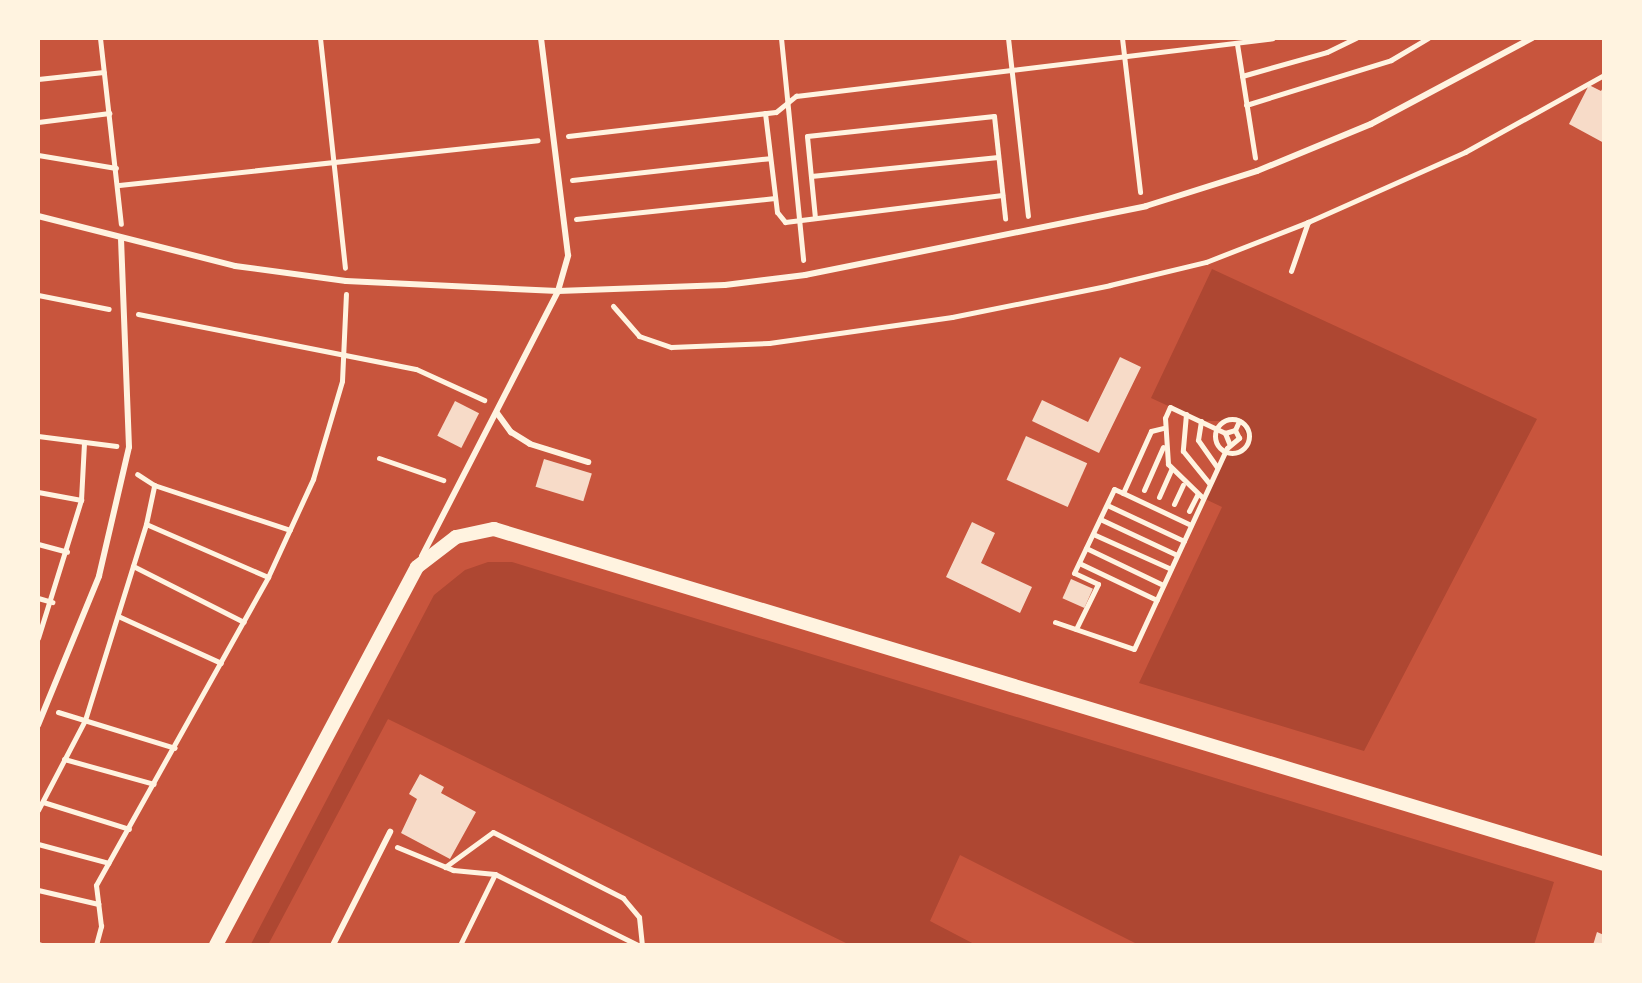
<!DOCTYPE html>
<html>
<head>
<meta charset="utf-8">
<style>
  body { margin:0 }
  #map { position:relative; width:1642px; height:983px; overflow:hidden; background:#c8553d; font-family:Raleway,sans-serif }
  div>[style] { position:absolute }
  .green>* { inset:0; background:#ae4732 }
  .building>* { inset:0; background:#f7dbc8; transform-origin:0 0 }
  .path>* { height:5px; margin:-2.5px; padding:0 2.5px; transform-origin:2.5px; border-radius:2.5px; background:#fff3e0 }
  .path>.ring { margin:-2.5px; padding:0; box-sizing:content-box; background:none; border:5px solid #fff3e0; border-radius:50% }
  .service>* { height:6px; margin:-3px; padding:0 3px; transform-origin:3px; border-radius:3px; background:#fff3e0 }
  .tertiary>* { height:14px; margin:-7px; padding:0 7px; transform-origin:7px; border-radius:7px; background:#fff3e0 }
  span { translate:-50% -50%; white-space:nowrap; text-align:center; line-height:1.15; -webkit-text-stroke:8px #fff3e0; paint-order:stroke }
  .frame { position:absolute; inset:0; border:40px solid #fff3e0; pointer-events:none }
</style>
</head>
<body>
<div id="map">
  <div class="green">
    <i style="clip-path:polygon(1212px 269px,1537px 419px,1364px 751px,1139px 683px,1222px 507px,1203px 498px,1225px 451px,1240px 451px,1249px 440px,1239px 421px,1201px 421px,1151px 398px)"></i>
    <i style="clip-path:polygon(488px 562px,512px 562px,1554px 882px,1534px 945px,1139px 945px,960px 855px,930px 921px,976px 945px,850px 945px,388px 719px,268px 945px,251px 944px,434px 595px,465px 570px)"></i>
  </div>
  <div class="building">
    <i style="clip-path:polygon(1589px 85px,1601px 91px,1604px 86px,1604px 143px,1569px 124px)"></i>
    <i style="clip-path:polygon(1120px 357px,1141px 367px,1099px 453px,1032px 421px,1042px 400px,1088px 422px)"></i>
    <i style="left:455px;top:401px;width:27px;height:39px;rotate:27deg"></i>
    <i style="left:1026px;top:436px;width:67px;height:48px;rotate:24deg"></i>
    <i style="left:544px;top:459px;width:50px;height:29px;rotate:17deg"></i>
    <i style="clip-path:polygon(972px 522px,995px 533px,981px 563px,1032px 587px,1020px 613px,946px 577px)"></i>
    <i style="left:1071px;top:579px;width:24px;height:21px;rotate:24deg"></i>
    <i style="clip-path:polygon(420px 774px,444px 787px,441px 793px,476px 812px,450px 859px,401px 833px,417px 799px,409px 794px)"></i>
    <i style="clip-path:polygon(1597px 932px,1604px 935px,1604px 945px,1593px 945px)"></i>
  </div>
  <div class="path">
    <i style="left:100px;top:38px;width:187px;rotate:83.6deg"></i>
    <i style="left:320px;top:38px;width:231px;rotate:83.8deg"></i>
    <i style="left:781px;top:38px;width:223px;rotate:84.3deg"></i>
    <i style="left:1008px;top:38px;width:179px;rotate:83.6deg"></i>
    <i style="left:1122px;top:38px;width:155px;rotate:83.3deg"></i>
    <i style="left:1237px;top:44px;width:115px;rotate:81deg"></i>
    <i style="left:1242px;top:76px;width:88px;rotate:-15.8deg"></i>
    <i style="left:1327px;top:52px;width:32px;rotate:-26deg"></i>
    <i style="left:38px;top:79px;width:66px;rotate:-6.1deg"></i>
    <i style="left:1246px;top:105px;width:152px;rotate:-17.2deg"></i>
    <i style="left:1391px;top:60px;width:43px;rotate:-30.7deg"></i>
    <i style="left:765px;top:113px;width:100px;rotate:83.1deg"></i>
    <i style="left:777px;top:212px;width:13px;rotate:51deg"></i>
    <i style="left:785px;top:222px;width:219px;rotate:-7.1deg"></i>
    <i style="left:38px;top:122px;width:72px;rotate:-7.2deg"></i>
    <i style="left:568px;top:136px;width:209px;rotate:-6.6deg"></i>
    <i style="left:776px;top:112px;width:26px;rotate:-39deg"></i>
    <i style="left:796px;top:96px;width:480px;rotate:-6.9deg"></i>
    <i style="left:38px;top:155px;width:79px;rotate:9.5deg"></i>
    <i style="left:811px;top:176px;width:188px;rotate:-5.8deg"></i>
    <i style="left:572px;top:180px;width:199px;rotate:-6.3deg"></i>
    <i style="left:119px;top:185px;width:421px;rotate:-6.1deg"></i>
    <i style="left:815px;top:218px;width:82px;rotate:-95.6deg"></i>
    <i style="left:807px;top:136px;width:188px;rotate:-6.1deg"></i>
    <i style="left:994px;top:116px;width:103px;rotate:83.8deg"></i>
    <i style="left:576px;top:219px;width:200px;rotate:-6deg"></i>
    <i style="left:1291px;top:271px;width:52px;rotate:-70.9deg"></i>
    <i style="left:1308px;top:222px;width:172px;rotate:-24deg"></i>
    <i style="left:1465px;top:152px;width:159px;rotate:-29deg"></i>
    <i style="left:38px;top:295px;width:72px;rotate:11.2deg"></i>
    <i style="left:613px;top:306px;width:40px;rotate:49deg"></i>
    <i style="left:639px;top:336px;width:34px;rotate:19deg"></i>
    <i style="left:671px;top:347px;width:98px;rotate:-2.3deg"></i>
    <i style="left:769px;top:343px;width:185px;rotate:-8.1deg"></i>
    <i style="left:952px;top:317px;width:161px;rotate:-11.4deg"></i>
    <i style="left:1110px;top:285px;width:99px;rotate:-13.5deg"></i>
    <i style="left:1206px;top:262px;width:110px;rotate:-21.4deg"></i>
    <i style="left:138px;top:314px;width:283px;rotate:11.2deg"></i>
    <i style="left:416px;top:369px;width:75px;rotate:24.5deg"></i>
    <i style="left:1186px;top:414px;width:37px;rotate:95deg"></i>
    <i style="left:1183px;top:451px;width:41px;rotate:50.9deg"></i>
    <i class="ring" style="left:1215px;top:419px;width:29px;height:29px"></i>
    <i style="left:1201px;top:421px;width:19px;rotate:99deg"></i>
    <i style="left:1198px;top:440px;width:33px;rotate:55deg"></i>
    <i style="left:38px;top:436px;width:79px;rotate:7.3deg"></i>
    <i style="left:1229px;top:443px;width:11px;rotate:-112deg"></i>
    <i style="left:1225px;top:433px;width:10px;rotate:-17deg"></i>
    <i style="left:379px;top:458px;width:68px;rotate:19deg"></i>
    <i style="left:154px;top:485px;width:143px;rotate:18.3deg"></i>
    <i style="left:1144px;top:490px;width:47px;rotate:-66.2deg"></i>
    <i style="left:38px;top:492px;width:44px;rotate:10.5deg"></i>
    <i style="left:1123px;top:493px;width:75px;rotate:25.2deg"></i>
    <i style="left:1159px;top:497px;width:30px;rotate:-66deg"></i>
    <i style="left:1203px;top:498px;width:49px;rotate:-135.8deg"></i>
    <i style="left:1168px;top:464px;width:46px;rotate:-93.7deg"></i>
    <i style="left:1165px;top:418px;width:12px;rotate:-66deg"></i>
    <i style="left:1170px;top:407px;width:61px;rotate:25.3deg"></i>
    <i style="left:1174px;top:504px;width:21px;rotate:-65deg"></i>
    <i style="left:1107px;top:505px;width:85px;rotate:25.1deg"></i>
    <i style="left:1189px;top:511px;width:18px;rotate:-63deg"></i>
    <i style="left:1100px;top:519px;width:85px;rotate:25.1deg"></i>
    <i style="left:146px;top:524px;width:133px;rotate:23.5deg"></i>
    <i style="left:1093px;top:534px;width:85px;rotate:24.2deg"></i>
    <i style="left:38px;top:544px;width:30px;rotate:15deg"></i>
    <i style="left:1086px;top:548px;width:85px;rotate:25.7deg"></i>
    <i style="left:1079px;top:563px;width:86px;rotate:25.4deg"></i>
    <i style="left:133px;top:566px;width:124px;rotate:26.8deg"></i>
    <i style="left:38px;top:598px;width:15px;rotate:16deg"></i>
    <i style="left:118px;top:616px;width:113px;rotate:24.5deg"></i>
    <i style="left:1055px;top:622px;width:83px;rotate:18.9deg"></i>
    <i style="left:1134px;top:649px;width:221px;rotate:-65.2deg"></i>
    <i style="left:1227px;top:448px;width:16px;rotate:-40deg"></i>
    <i style="left:1239px;top:438px;width:9px;rotate:-117deg"></i>
    <i style="left:1235px;top:430px;width:10px;rotate:-66deg"></i>
    <i style="left:1076px;top:629px;width:50px;rotate:-63.9deg"></i>
    <i style="left:1098px;top:584px;width:26px;rotate:-155deg"></i>
    <i style="left:1074px;top:573px;width:93px;rotate:-64.5deg"></i>
    <i style="left:1114px;top:489px;width:10px;rotate:24deg"></i>
    <i style="left:1123px;top:493px;width:68px;rotate:-65.7deg"></i>
    <i style="left:1151px;top:431px;width:12px;rotate:-14deg"></i>
    <i style="left:38px;top:638px;width:145px;rotate:-72.7deg"></i>
    <i style="left:81px;top:500px;width:58px;rotate:-87deg"></i>
    <i style="left:58px;top:712px;width:122px;rotate:17.1deg"></i>
    <i style="left:64px;top:759px;width:93px;rotate:15.5deg"></i>
    <i style="left:43px;top:802px;width:90px;rotate:17.4deg"></i>
    <i style="left:38px;top:810px;width:102px;rotate:-62.4deg"></i>
    <i style="left:85px;top:720px;width:205px;rotate:-72.7deg"></i>
    <i style="left:146px;top:524px;width:40px;rotate:-78deg"></i>
    <i style="left:154px;top:485px;width:20px;rotate:-147deg"></i>
    <i style="left:38px;top:844px;width:73px;rotate:15deg"></i>
    <i style="left:397px;top:847px;width:61px;rotate:22.3deg"></i>
    <i style="left:453px;top:870px;width:42px;rotate:5.4deg"></i>
    <i style="left:445px;top:867px;width:59px;rotate:-36.1deg"></i>
    <i style="left:493px;top:832px;width:146px;rotate:26.9deg"></i>
    <i style="left:623px;top:898px;width:25px;rotate:50deg"></i>
    <i style="left:639px;top:917px;width:28px;rotate:84deg"></i>
    <i style="left:38px;top:890px;width:62px;rotate:13.1deg"></i>
    <i style="left:38px;top:944px;width:3px;rotate:18deg"></i>
    <i style="left:96px;top:945px;width:20px;rotate:-75deg"></i>
    <i style="left:101px;top:926px;width:41px;rotate:-97deg"></i>
    <i style="left:96px;top:885px;width:353px;rotate:-60.8deg"></i>
    <i style="left:268px;top:577px;width:108px;rotate:-65.3deg"></i>
    <i style="left:313px;top:479px;width:102px;rotate:-73.5deg"></i>
    <i style="left:342px;top:381px;width:87px;rotate:-87.4deg"></i>
    <i style="left:460px;top:945px;width:79px;rotate:-63.8deg"></i>
    <i style="left:495px;top:874px;width:160px;rotate:26.4deg"></i>
  </div>
  <div class="service">
    <i style="left:38px;top:216px;width:203px;rotate:14.2deg"></i>
    <i style="left:235px;top:266px;width:112px;rotate:7.7deg"></i>
    <i style="left:346px;top:281px;width:212px;rotate:2.7deg"></i>
    <i style="left:558px;top:291px;width:167px;rotate:-2.1deg"></i>
    <i style="left:725px;top:285px;width:81px;rotate:-7.1deg"></i>
    <i style="left:805px;top:275px;width:348px;rotate:-11.4deg"></i>
    <i style="left:1146px;top:206px;width:116px;rotate:-17.5deg"></i>
    <i style="left:1257px;top:171px;width:123px;rotate:-22.4deg"></i>
    <i style="left:1371px;top:124px;width:183px;rotate:-28.1deg"></i>
    <i style="left:497px;top:413px;width:24px;rotate:54deg"></i>
    <i style="left:511px;top:432px;width:22px;rotate:32deg"></i>
    <i style="left:530px;top:444px;width:61px;rotate:17.2deg"></i>
    <i style="left:422px;top:556px;width:298px;rotate:-62.8deg"></i>
    <i style="left:558px;top:291px;width:37px;rotate:-74deg"></i>
    <i style="left:568px;top:255px;width:219px;rotate:-97.1deg"></i>
    <i style="left:38px;top:725px;width:161px;rotate:-67.7deg"></i>
    <i style="left:99px;top:576px;width:132px;rotate:-76.9deg"></i>
    <i style="left:129px;top:447px;width:207px;rotate:-92.2deg"></i>
    <i style="left:333px;top:945px;width:127px;rotate:-63.2deg"></i>
  </div>
  <div class="tertiary">
    <i style="left:216px;top:945px;width:428px;rotate:-62deg"></i>
    <i style="left:417px;top:567px;width:49px;rotate:-37.6deg"></i>
    <i style="left:456px;top:537px;width:39px;rotate:-12deg"></i>
    <i style="left:494px;top:529px;width:1159px;rotate:16.79deg"></i>
  </div>
  <div class="frame"></div>
</div>
</body>
</html>
